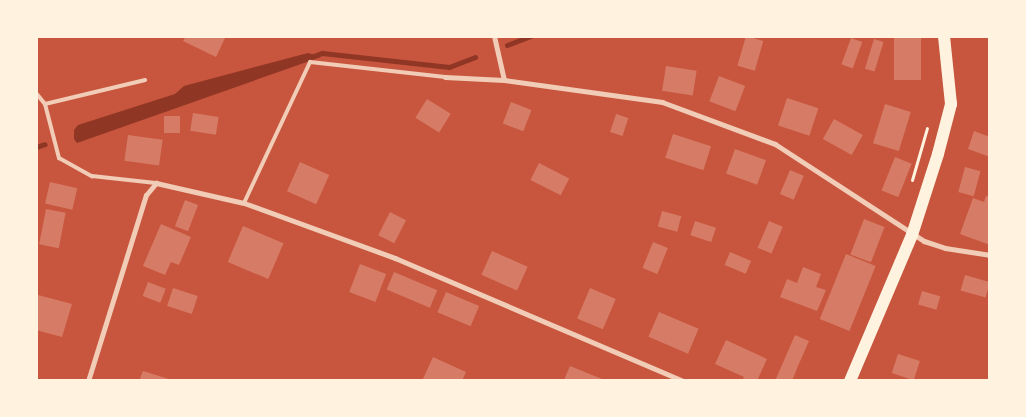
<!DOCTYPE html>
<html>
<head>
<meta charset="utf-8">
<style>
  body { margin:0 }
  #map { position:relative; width:1026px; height:417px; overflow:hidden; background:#c8553d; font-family:"Roboto Serif",serif }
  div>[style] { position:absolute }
  .water>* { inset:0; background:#8f3625 }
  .stream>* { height:5px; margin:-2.5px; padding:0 2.5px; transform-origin:2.5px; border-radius:2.5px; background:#8f3625 }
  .building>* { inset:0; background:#d67c66; transform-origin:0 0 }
  .path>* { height:3px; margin:-1.5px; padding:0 1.5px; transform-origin:1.5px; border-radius:1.5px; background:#fff3e0 }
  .service>* { height:4px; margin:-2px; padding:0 2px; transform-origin:2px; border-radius:2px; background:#f1ccb7 }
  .minor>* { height:5px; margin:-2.5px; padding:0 2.5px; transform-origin:2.5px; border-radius:2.5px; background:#f1ccb7 }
  .primary>* { height:12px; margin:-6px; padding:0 6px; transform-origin:6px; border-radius:6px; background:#fff3e0 }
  span { translate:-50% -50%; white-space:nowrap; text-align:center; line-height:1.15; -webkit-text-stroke:4.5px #fff3e0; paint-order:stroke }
  .frame { position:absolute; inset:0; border:38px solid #fff3e0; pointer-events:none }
</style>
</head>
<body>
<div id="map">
  <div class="water">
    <i style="clip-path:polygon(308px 53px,321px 57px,77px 143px,74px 139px,74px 130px,78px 125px,175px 94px,184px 86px)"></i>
  </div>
  <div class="stream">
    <i style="left:507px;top:45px;width:26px;rotate:-21deg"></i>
    <i style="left:311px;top:57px;width:12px;rotate:-20deg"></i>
    <i style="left:322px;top:53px;width:128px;rotate:6.3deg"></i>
    <i style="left:449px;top:67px;width:28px;rotate:-21deg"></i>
    <i style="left:36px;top:147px;width:9px;rotate:-18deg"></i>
  </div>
  <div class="building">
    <i style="clip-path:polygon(186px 36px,226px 36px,216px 57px,183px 41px)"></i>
    <i style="left:746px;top:36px;width:18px;height:31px;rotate:16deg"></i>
    <i style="left:894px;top:36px;width:27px;height:44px"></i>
    <i style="left:851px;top:38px;width:12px;height:28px;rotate:20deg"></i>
    <i style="left:874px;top:39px;width:10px;height:31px;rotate:17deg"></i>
    <i style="left:666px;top:66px;width:31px;height:25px;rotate:9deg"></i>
    <i style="left:719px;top:76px;width:28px;height:27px;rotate:21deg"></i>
    <i style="left:787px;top:98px;width:33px;height:29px;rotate:18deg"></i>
    <i style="left:427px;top:99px;width:28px;height:22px;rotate:32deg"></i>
    <i style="left:511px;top:102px;width:22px;height:23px;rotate:21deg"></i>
    <i style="left:885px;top:104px;width:27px;height:41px;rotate:17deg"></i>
    <i style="left:193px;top:113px;width:26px;height:18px;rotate:9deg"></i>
    <i style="left:616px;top:114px;width:13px;height:19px;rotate:18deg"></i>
    <i style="left:164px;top:116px;width:16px;height:17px"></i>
    <i style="left:834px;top:119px;width:33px;height:23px;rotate:29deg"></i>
    <i style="clip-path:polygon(974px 131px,990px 137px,990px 157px,968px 149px)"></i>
    <i style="left:673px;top:134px;width:40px;height:25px;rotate:18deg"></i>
    <i style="left:128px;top:135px;width:35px;height:26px;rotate:8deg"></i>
    <i style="left:735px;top:149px;width:33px;height:26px;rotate:20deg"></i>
    <i style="left:895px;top:157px;width:18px;height:36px;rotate:22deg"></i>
    <i style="left:300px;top:162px;width:32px;height:32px;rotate:24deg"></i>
    <i style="left:539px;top:163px;width:34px;height:19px;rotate:27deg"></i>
    <i style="left:965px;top:167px;width:16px;height:26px;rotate:15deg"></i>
    <i style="left:790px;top:170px;width:15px;height:26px;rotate:23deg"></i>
    <i style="left:50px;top:182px;width:28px;height:22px;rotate:13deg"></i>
    <i style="clip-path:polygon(986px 196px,990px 197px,990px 245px,960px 234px,973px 198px,984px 202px)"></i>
    <i style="left:185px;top:200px;width:14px;height:28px;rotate:21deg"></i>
    <i style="left:46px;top:209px;width:20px;height:36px;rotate:11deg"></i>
    <i style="left:662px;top:211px;width:20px;height:16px;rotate:15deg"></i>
    <i style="left:390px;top:212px;width:18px;height:26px;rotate:27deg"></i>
    <i style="left:864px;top:219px;width:22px;height:38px;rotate:21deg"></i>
    <i style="left:695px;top:221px;width:22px;height:15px;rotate:18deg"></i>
    <i style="left:769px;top:221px;width:15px;height:29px;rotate:23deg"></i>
    <i style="clip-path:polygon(161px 224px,191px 237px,179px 265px,171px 262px,165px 275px,143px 266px)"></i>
    <i style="left:243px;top:226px;width:44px;height:39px;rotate:23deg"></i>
    <i style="left:653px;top:242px;width:16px;height:28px;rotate:22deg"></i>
    <i style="left:492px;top:251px;width:39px;height:26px;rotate:24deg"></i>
    <i style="left:730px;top:252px;width:23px;height:14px;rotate:23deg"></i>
    <i style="left:846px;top:254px;width:32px;height:70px;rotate:22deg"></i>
    <i style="left:360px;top:264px;width:28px;height:30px;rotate:21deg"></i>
    <i style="clip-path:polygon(803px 267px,821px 274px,816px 287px,826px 290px,817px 311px,780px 297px,787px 279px,797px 283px)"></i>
    <i style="left:394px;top:272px;width:47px;height:19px;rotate:23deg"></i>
    <i style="left:965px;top:275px;width:26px;height:16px;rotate:16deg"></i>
    <i style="left:148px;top:282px;width:19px;height:15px;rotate:21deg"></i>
    <i style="left:173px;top:288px;width:26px;height:19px;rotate:18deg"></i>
    <i style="left:590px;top:288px;width:28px;height:33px;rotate:23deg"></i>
    <i style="left:922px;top:291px;width:19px;height:14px;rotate:16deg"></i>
    <i style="left:446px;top:292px;width:36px;height:22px;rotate:23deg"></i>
    <i style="clip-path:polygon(38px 295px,72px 304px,62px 337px,36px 330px)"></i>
    <i style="left:659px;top:312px;width:43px;height:27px;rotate:23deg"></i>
    <i style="clip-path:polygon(795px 335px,809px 341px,798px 366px,792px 381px,775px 381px)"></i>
    <i style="clip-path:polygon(726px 340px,767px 359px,757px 381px,742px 381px,744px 377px,715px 364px)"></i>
    <i style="left:898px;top:354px;width:23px;height:20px;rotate:18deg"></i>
    <i style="clip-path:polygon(433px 357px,466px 372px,462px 381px,422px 381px)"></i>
    <i style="clip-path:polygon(570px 366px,602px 379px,601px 381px,564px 380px)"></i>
    <i style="clip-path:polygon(143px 371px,172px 380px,172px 381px,139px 381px)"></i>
  </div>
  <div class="path">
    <i style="left:912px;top:180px;width:54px;rotate:-73.9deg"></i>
  </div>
  <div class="service">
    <i style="left:36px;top:93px;width:14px;rotate:51deg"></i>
    <i style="left:45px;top:104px;width:56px;rotate:75.5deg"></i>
    <i style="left:59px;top:158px;width:38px;rotate:29deg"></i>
    <i style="left:92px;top:176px;width:64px;rotate:6.2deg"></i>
    <i style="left:45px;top:104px;width:103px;rotate:-13.5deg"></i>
    <i style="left:244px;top:203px;width:156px;rotate:-64.9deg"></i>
    <i style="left:310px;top:62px;width:136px;rotate:6.3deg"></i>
  </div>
  <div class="minor">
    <i style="left:494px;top:36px;width:45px;rotate:77.2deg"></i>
    <i style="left:445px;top:77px;width:59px;rotate:2.9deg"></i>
    <i style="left:504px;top:80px;width:160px;rotate:7.9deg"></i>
    <i style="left:662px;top:102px;width:121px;rotate:20.4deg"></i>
    <i style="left:775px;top:144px;width:178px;rotate:33.1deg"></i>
    <i style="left:924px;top:241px;width:22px;rotate:18deg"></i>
    <i style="left:945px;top:248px;width:46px;rotate:8.8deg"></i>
    <i style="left:88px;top:381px;width:195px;rotate:-72.7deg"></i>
    <i style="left:146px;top:195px;width:16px;rotate:-50deg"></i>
    <i style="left:156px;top:183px;width:90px;rotate:12.8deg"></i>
    <i style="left:244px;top:203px;width:161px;rotate:20deg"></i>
    <i style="left:395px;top:258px;width:314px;rotate:23.1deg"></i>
  </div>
  <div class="primary">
    <i style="left:850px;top:381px;width:159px;rotate:-67deg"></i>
    <i style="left:912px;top:235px;width:85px;rotate:-72.2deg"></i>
    <i style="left:938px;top:154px;width:52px;rotate:-75.4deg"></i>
    <i style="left:951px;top:104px;width:68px;rotate:-95.9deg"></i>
  </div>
  <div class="frame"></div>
</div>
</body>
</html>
